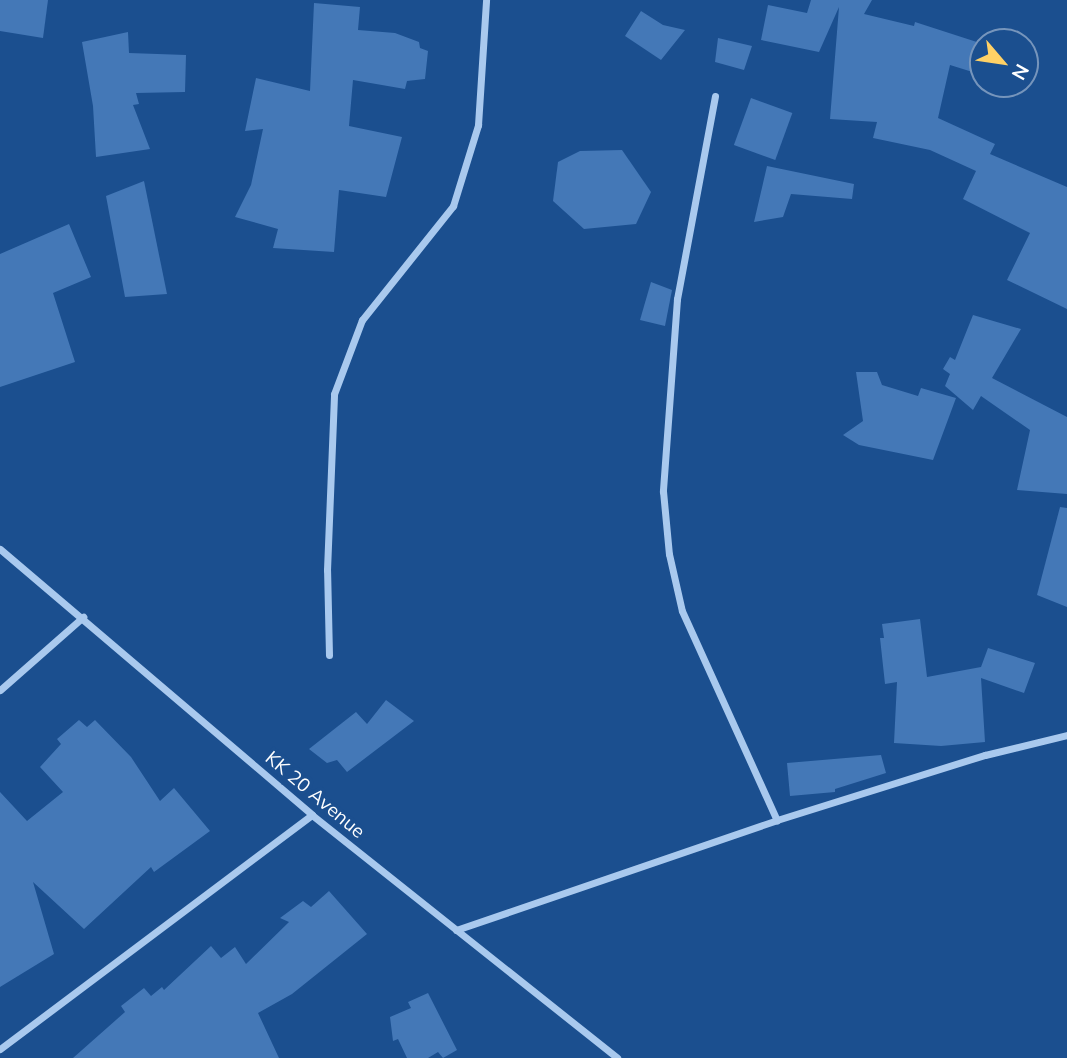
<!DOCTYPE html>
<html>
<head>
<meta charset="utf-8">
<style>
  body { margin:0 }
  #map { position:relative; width:1067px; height:1058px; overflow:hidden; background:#1b4f8f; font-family:Mulish,sans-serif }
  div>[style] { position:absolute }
  .building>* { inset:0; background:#4478b7; transform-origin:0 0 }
  .minor>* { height:7px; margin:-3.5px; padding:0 3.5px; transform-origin:3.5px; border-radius:3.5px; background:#a9c9ee }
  span { translate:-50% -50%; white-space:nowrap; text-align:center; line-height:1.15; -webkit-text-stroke:7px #1b4f8f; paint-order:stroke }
  .street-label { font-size:19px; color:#fff }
  .north { position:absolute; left:969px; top:28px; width:70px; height:70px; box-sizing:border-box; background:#1b4f8f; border:2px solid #7695bc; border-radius:50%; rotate:119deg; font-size:19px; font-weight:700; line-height:28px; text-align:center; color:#fff }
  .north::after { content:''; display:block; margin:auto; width:24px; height:32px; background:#ffd166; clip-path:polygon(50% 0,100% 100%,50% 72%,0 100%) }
</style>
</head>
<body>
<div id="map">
  <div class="building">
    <i style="clip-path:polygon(0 0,48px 0,43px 38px,0 31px)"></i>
    <i style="clip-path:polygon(811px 0,872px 0,864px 14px,914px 26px,915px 22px,983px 44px,979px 74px,950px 65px,938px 118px,995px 144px,990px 154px,1067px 187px,1067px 309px,1007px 280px,1030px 233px,963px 199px,976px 171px,930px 150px,873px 138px,877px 122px,830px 119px,839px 7px,819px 52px,761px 40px,768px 5px,807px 13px)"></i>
    <i style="clip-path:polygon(314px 3px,360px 7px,358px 30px,395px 33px,419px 42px,420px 48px,428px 51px,425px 79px,407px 81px,405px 89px,353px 80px,349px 126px,402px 137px,386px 197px,339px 190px,334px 252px,273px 248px,278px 229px,235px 217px,251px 185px,263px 129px,245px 131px,256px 78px,310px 91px)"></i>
    <i style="clip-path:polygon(641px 11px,663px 25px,685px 30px,661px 60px,625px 36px)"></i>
    <i style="clip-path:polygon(128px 32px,129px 53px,186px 55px,185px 92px,136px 93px,139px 104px,133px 105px,150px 149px,96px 157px,93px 106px,82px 42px)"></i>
    <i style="clip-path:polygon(718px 38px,752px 46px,744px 70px,715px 62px)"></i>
    <i style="left:751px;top:98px;width:44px;height:50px;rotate:20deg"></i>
    <i style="clip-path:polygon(622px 150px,651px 192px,636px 224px,584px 229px,553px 201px,558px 162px,580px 151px)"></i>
    <i style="clip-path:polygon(767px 166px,854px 184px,852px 199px,791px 194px,783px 217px,754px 222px)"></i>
    <i style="clip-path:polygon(144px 181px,167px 294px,125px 297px,106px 196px)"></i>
    <i style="clip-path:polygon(69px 224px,91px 277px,53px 293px,75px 362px,0 387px,0 254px)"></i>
    <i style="clip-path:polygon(651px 282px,672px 290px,665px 326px,640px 320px)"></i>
    <i style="clip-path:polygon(973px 315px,1021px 329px,992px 378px,1067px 417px,1067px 494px,1017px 490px,1030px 430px,981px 396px,973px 410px,945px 386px,950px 374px,943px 369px,950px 357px,955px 360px)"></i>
    <i style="clip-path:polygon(856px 372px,877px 372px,882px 385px,918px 396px,921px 388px,956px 398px,933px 460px,859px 445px,843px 435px,863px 421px)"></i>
    <i style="clip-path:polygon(1060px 507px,1067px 508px,1067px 607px,1037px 595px)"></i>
    <i style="clip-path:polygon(920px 619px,927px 677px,981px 667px,988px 648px,1035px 663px,1024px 693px,981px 678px,985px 742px,941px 746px,894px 743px,897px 682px,885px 684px,880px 638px,884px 638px,882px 624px)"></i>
    <i style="clip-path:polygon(386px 700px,414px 721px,347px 772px,337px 760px,327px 763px,309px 749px,356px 712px,367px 724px)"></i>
    <i style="clip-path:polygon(79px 720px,87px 727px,95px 720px,131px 757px,160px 801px,174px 788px,210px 831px,154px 872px,151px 867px,84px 929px,33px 882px,54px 954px,0 987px,0 792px,27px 821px,63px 792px,40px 767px,61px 744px,57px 739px)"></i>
    <i style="clip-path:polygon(881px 755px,886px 773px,835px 789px,835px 792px,790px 796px,787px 763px)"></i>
    <i style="clip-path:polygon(329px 891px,367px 934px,292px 994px,258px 1013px,279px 1058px,73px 1058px,125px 1012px,121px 1006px,144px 988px,151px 996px,162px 987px,164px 990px,211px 946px,221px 958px,235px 947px,246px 964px,289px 922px,280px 918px,303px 901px,311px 907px)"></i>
    <i style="clip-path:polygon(428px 993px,457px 1050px,443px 1058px,438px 1052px,428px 1058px,407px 1058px,398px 1039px,393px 1041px,390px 1017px,411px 1008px,408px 1002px)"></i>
  </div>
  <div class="minor">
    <i style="left:715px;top:96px;width:207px;rotate:100.6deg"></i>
    <i style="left:677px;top:299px;width:193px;rotate:94.2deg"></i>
    <i style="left:663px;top:491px;width:63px;rotate:84.6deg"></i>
    <i style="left:669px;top:554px;width:58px;rotate:77.2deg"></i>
    <i style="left:682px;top:611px;width:230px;rotate:65.6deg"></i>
    <i style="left:0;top:549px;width:410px;rotate:40.4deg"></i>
    <i style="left:312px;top:815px;width:390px;rotate:38.5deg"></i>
    <i style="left:329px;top:655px;width:85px;rotate:-91.3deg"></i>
    <i style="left:327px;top:570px;width:176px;rotate:-87.7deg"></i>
    <i style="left:334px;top:394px;width:79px;rotate:-69.3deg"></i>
    <i style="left:362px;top:320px;width:146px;rotate:-51.4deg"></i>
    <i style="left:453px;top:206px;width:85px;rotate:-72.8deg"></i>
    <i style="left:478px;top:125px;width:125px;rotate:-86.3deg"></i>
    <i style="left:0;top:690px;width:111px;rotate:-41.3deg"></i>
    <i style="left:456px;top:930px;width:339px;rotate:-18.9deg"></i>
    <i style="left:777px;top:820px;width:218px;rotate:-17.4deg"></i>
    <i style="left:985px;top:755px;width:84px;rotate:-13.7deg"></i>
    <i style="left:0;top:1049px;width:390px;rotate:-36.9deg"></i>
  </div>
  <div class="street-label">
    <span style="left:315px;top:795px;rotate:40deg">KK 20 Avenue</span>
  </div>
  <div class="north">N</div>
</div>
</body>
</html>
